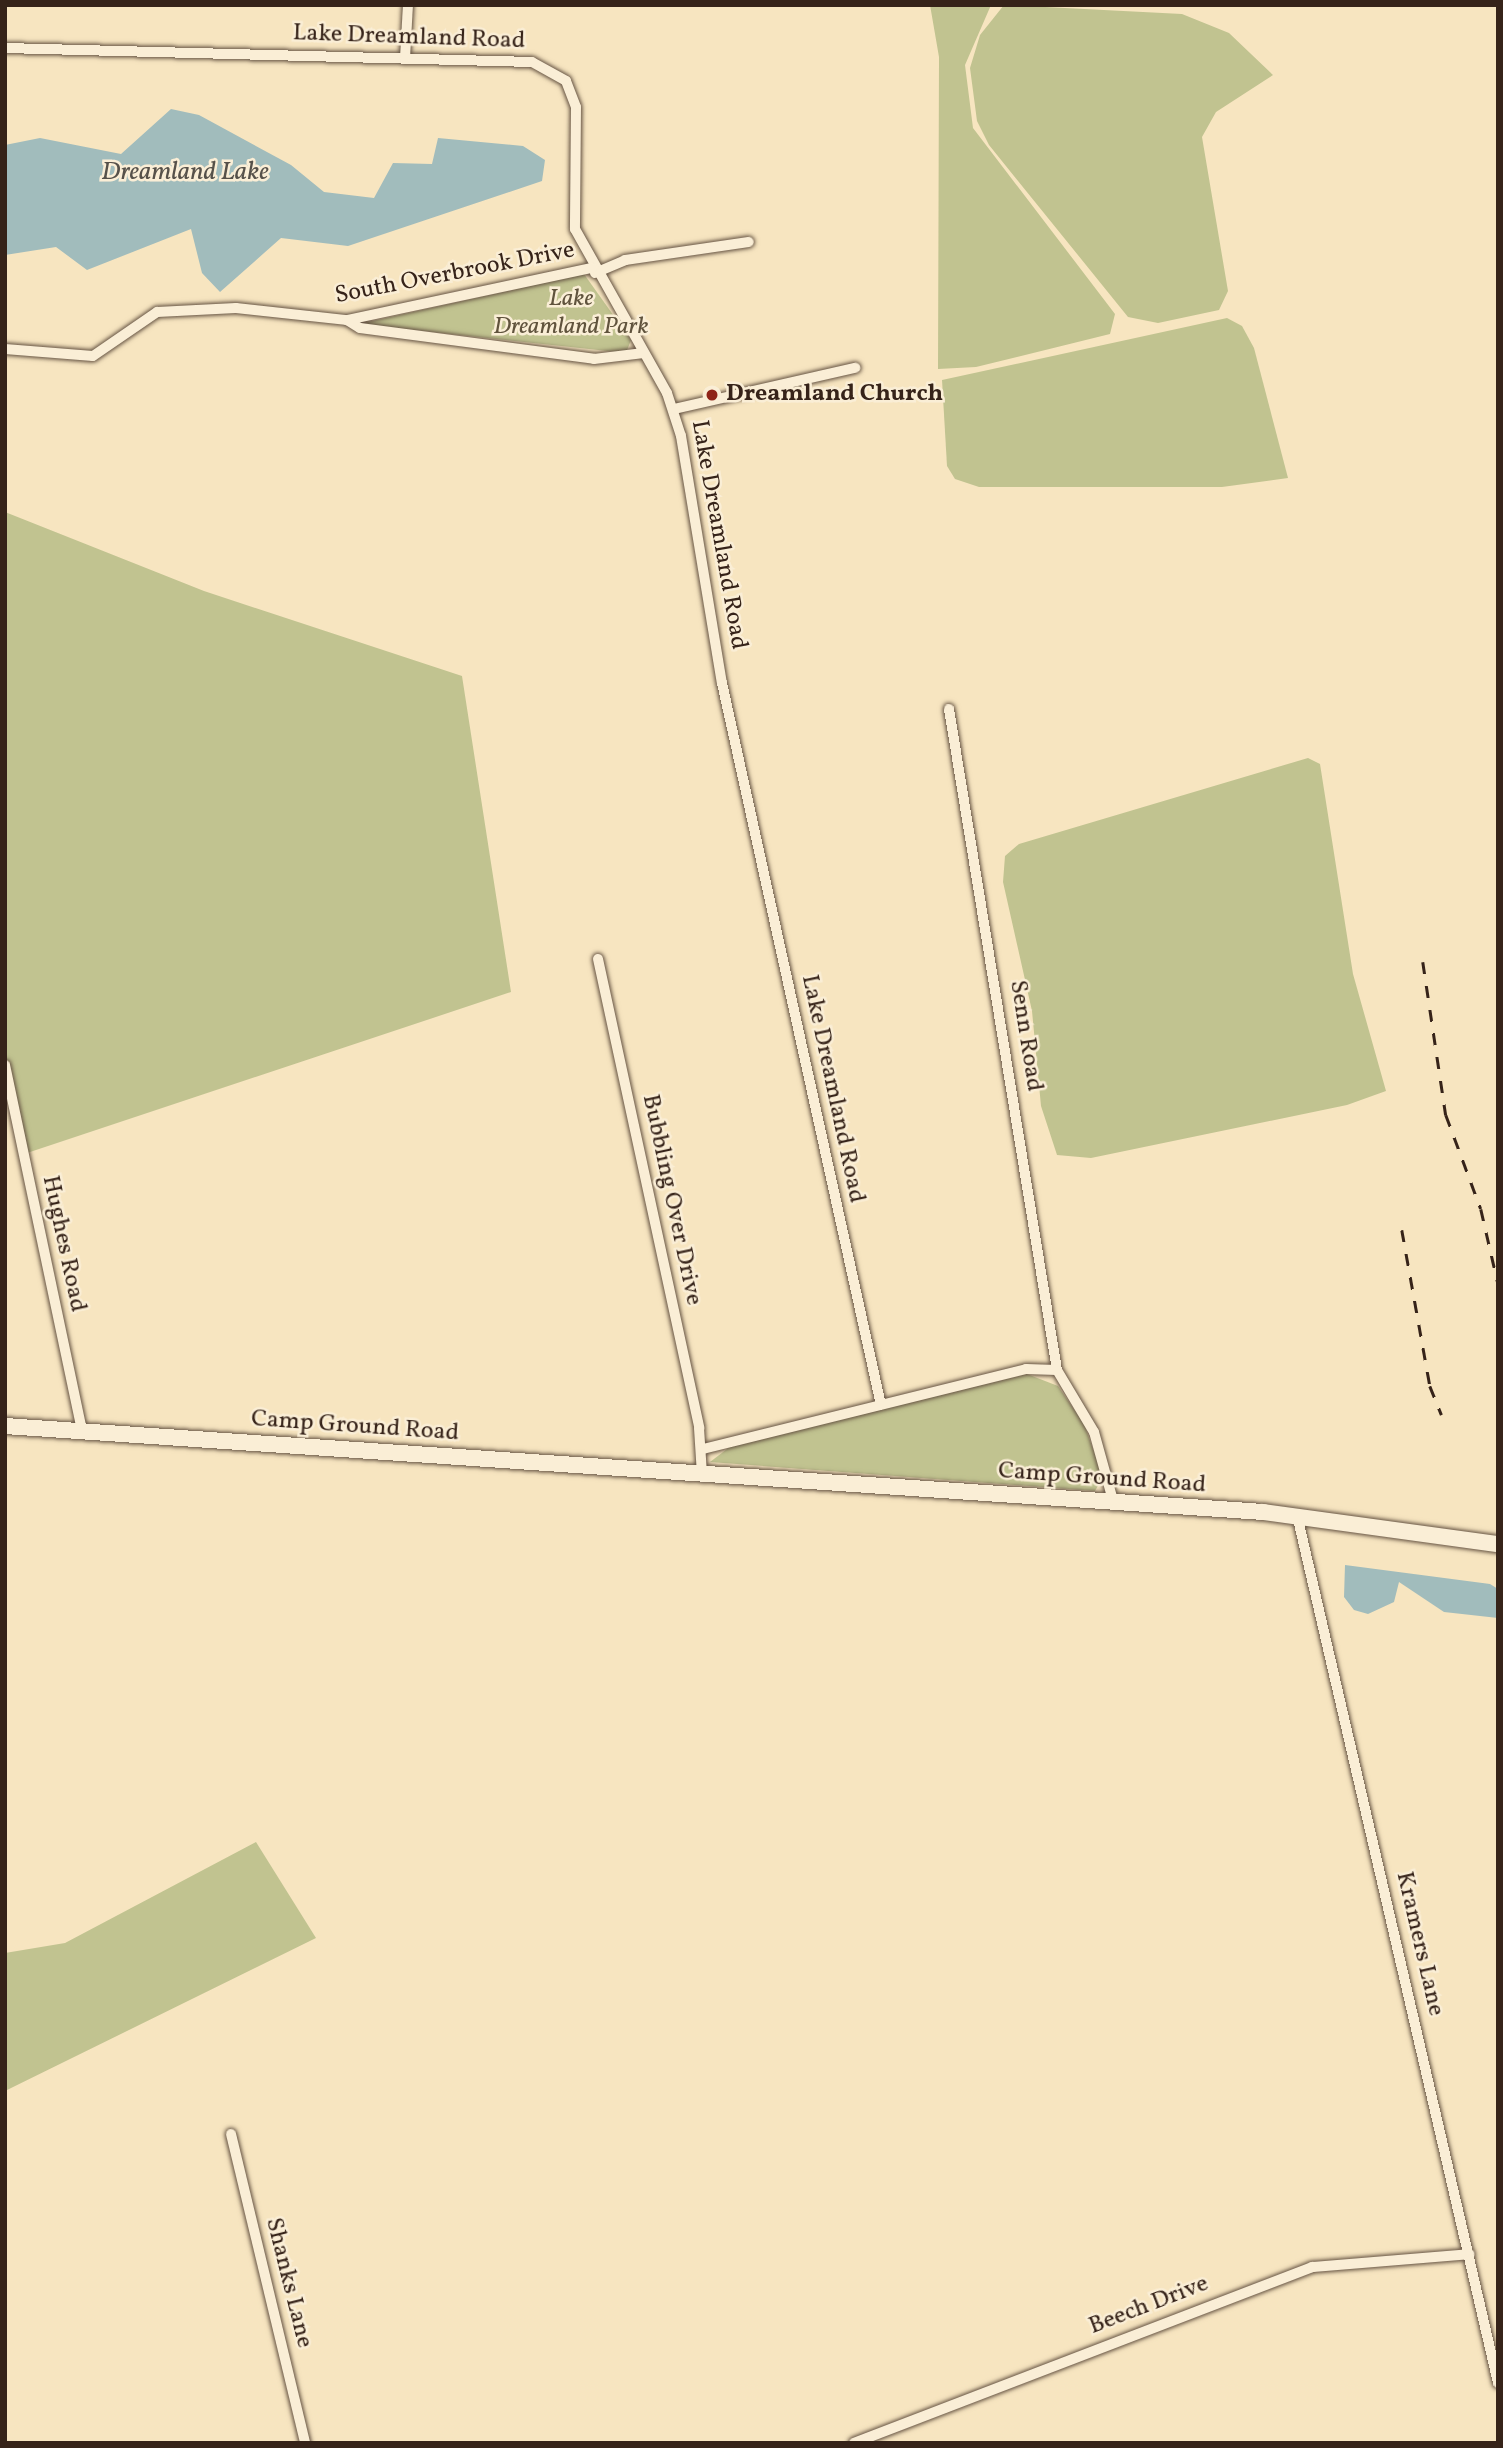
<!DOCTYPE html>
<html>
<head>
<meta charset="utf-8">
<style>
  body { margin:0 }
  #map { position:relative; width:1503px; height:2448px; overflow:hidden; background:#f7e5c0; font-family:Vollkorn,serif }
  div>[style] { position:absolute }
  .green>* { inset:0; background:#c1c390 }
  .water>* { inset:0; background:#a1bcbc }
  .roads { filter:drop-shadow(0 0 2px #665443) drop-shadow(0 0 2px #665443) }
  .street>* { height:10px; margin:-5px; padding:0 5px; transform-origin:5px; border-radius:5px; background:#faeed6 }
  .secondary>* { height:16px; margin:-8px; padding:0 8px; transform-origin:8px; border-radius:8px; background:#faeed6 }
  .rail>* { height:2.5px; margin-top:-1.25px; transform-origin:0; background:repeating-linear-gradient(90deg,#362319 0 12px,transparent 0 24px) }
  .dots>* { width:19px; height:19px; translate:-50% -50%; box-sizing:border-box; border:4px solid #faeed6; border-radius:50% }
  span { translate:-50% -50%; white-space:nowrap; text-align:center; line-height:1.15; -webkit-text-stroke:5px #faeed6; paint-order:stroke }
  .street-label { font-size:24px; color:#362319 }
  .park-label { font-size:24px; color:#60533d; font-style:italic }
  .poi-label { font-size:24px; color:#362319; font-weight:700 }
  .left { translate:0 -50%; text-align:left }
  .water-label { font-size:26px; color:#56514a; font-style:italic }
  .frame { position:absolute; inset:0; border:7px solid #362319; pointer-events:none }
</style>
</head>
<body>
<div id="map">
  <div class="green">
    <i style="clip-path:polygon(930px 5px,991px 5px,965px 65px,973px 128px,1115px 314px,1110px 334px,976px 367px,938px 369px,939px 57px)"></i>
    <i style="clip-path:polygon(1004px 5px,1182px 14px,1229px 33px,1273px 75px,1216px 112px,1202px 137px,1228px 291px,1219px 310px,1158px 323px,1128px 317px,989px 145px,977px 121px,970px 68px,980px 35px)"></i>
    <i style="clip-path:polygon(584px 274px,631px 340px,626px 353px,359px 324px)"></i>
    <i style="clip-path:polygon(1227px 318px,1242px 326px,1254px 348px,1288px 478px,1222px 487px,979px 487px,955px 479px,947px 466px,942px 380px)"></i>
    <i style="clip-path:polygon(5px 512px,204px 591px,462px 676px,511px 992px,27px 1153px,5px 1053px)"></i>
    <i style="clip-path:polygon(1308px 758px,1320px 764px,1353px 974px,1386px 1091px,1347px 1105px,1091px 1158px,1057px 1155px,1041px 1106px,1032px 1011px,1003px 882px,1005px 856px,1019px 844px)"></i>
    <i style="clip-path:polygon(1027px 1374px,1058px 1386px,1084px 1424px,1103px 1477px,1095px 1491px,710px 1462px,731px 1446px)"></i>
    <i style="clip-path:polygon(256px 1842px,316px 1938px,5px 2091px,5px 1953px,65px 1943px)"></i>
  </div>
  <div class="water">
    <i style="clip-path:polygon(171px 109px,199px 115px,291px 165px,324px 192px,374px 198px,393px 163px,432px 164px,438px 138px,523px 146px,545px 160px,542px 181px,348px 246px,281px 238px,220px 292px,202px 273px,191px 229px,87px 270px,56px 247px,5px 255px,5px 145px,40px 138px,121px 154px)"></i>
    <i style="clip-path:polygon(1345px 1565px,1490px 1584px,1498px 1589px,1498px 1618px,1444px 1612px,1399px 1582px,1394px 1602px,1368px 1614px,1354px 1610px,1344px 1597px)"></i>
  </div>
  <div class="roads">
    <div class="street">
      <i style="left:5px;top:48px;width:527px;rotate:1.52deg"></i>
      <i style="left:532px;top:62px;width:39px;rotate:29deg"></i>
      <i style="left:566px;top:81px;width:28px;rotate:69deg"></i>
      <i style="left:576px;top:107px;width:122px;rotate:90.5deg"></i>
      <i style="left:575px;top:229px;width:188px;rotate:60.7deg"></i>
      <i style="left:667px;top:393px;width:45px;rotate:72deg"></i>
      <i style="left:681px;top:436px;width:250px;rotate:80.6deg"></i>
      <i style="left:722px;top:683px;width:739px;rotate:77.58deg"></i>
      <i style="left:405px;top:58px;width:53px;rotate:-86.8deg"></i>
      <i style="left:595px;top:273px;width:33px;rotate:-23deg"></i>
      <i style="left:625px;top:260px;width:125px;rotate:-8.3deg"></i>
      <i style="left:347px;top:320px;width:15px;rotate:32deg"></i>
      <i style="left:360px;top:328px;width:236px;rotate:7.5deg"></i>
      <i style="left:594px;top:359px;width:50px;rotate:-6.8deg"></i>
      <i style="left:5px;top:349px;width:88px;rotate:4.5deg"></i>
      <i style="left:93px;top:356px;width:78px;rotate:-34.5deg"></i>
      <i style="left:157px;top:312px;width:79px;rotate:-2.9deg"></i>
      <i style="left:236px;top:308px;width:112px;rotate:6.2deg"></i>
      <i style="left:347px;top:320px;width:250px;rotate:-12deg"></i>
      <i style="left:674px;top:409px;width:186px;rotate:-12.8deg"></i>
      <i style="left:949px;top:709px;width:670px;rotate:80.72deg"></i>
      <i style="left:1057px;top:1370px;width:72px;rotate:59.2deg"></i>
      <i style="left:1094px;top:1432px;width:75px;rotate:74.5deg"></i>
      <i style="left:598px;top:959px;width:480px;rotate:77.8deg"></i>
      <i style="left:699px;top:1428px;width:46px;rotate:86.3deg"></i>
      <i style="left:5px;top:1065px;width:374px;rotate:78.1deg"></i>
      <i style="left:703px;top:1449px;width:333px;rotate:-13.9deg"></i>
      <i style="left:1026px;top:1369px;width:31px;rotate:2deg"></i>
      <i style="left:1297px;top:1515px;width:891px;rotate:76.96deg"></i>
      <i style="left:231px;top:2134px;width:318px;rotate:76.5deg"></i>
      <i style="left:854px;top:2443px;width:491px;rotate:-21deg"></i>
      <i style="left:1312px;top:2267px;width:158px;rotate:-4.7deg"></i>
    </div>
    <div class="secondary">
      <i style="left:5px;top:1426px;width:1261px;rotate:3.91deg"></i>
      <i style="left:1263px;top:1512px;width:237px;rotate:7.8deg"></i>
    </div>
  </div>
  <div class="rail">
    <i style="left:1423px;top:962px;width:155px;rotate:81.5deg"></i>
    <i style="left:1446px;top:1115px;width:100px;rotate:69.6deg"></i>
    <i style="left:1481px;top:1209px;width:76px;rotate:77.1deg"></i>
    <i style="left:1402px;top:1230px;width:158px;rotate:79.8deg"></i>
    <i style="left:1430px;top:1386px;width:31px;rotate:68deg"></i>
  </div>
  <div class="dots">
    <i style="left:712px;top:395px;background:#8f2418"></i>
  </div>
  <div class="street-label">
    <span style="left:409px;top:38px;rotate:2deg">Lake Dreamland Road</span>
    <span style="left:455px;top:274px;rotate:-11deg">South Overbrook Drive</span>
    <span style="left:718px;top:535px;rotate:80deg">Lake Dreamland Road</span>
    <span style="left:1025px;top:1036px;rotate:81deg">Senn Road</span>
    <span style="left:832px;top:1089px;rotate:78deg">Lake Dreamland Road</span>
    <span style="left:671px;top:1200px;rotate:78deg">Bubbling Over Drive</span>
    <span style="left:63px;top:1244px;rotate:78deg">Hughes Road</span>
    <span style="left:355px;top:1427px;rotate:4deg">Camp Ground Road</span>
    <span style="left:1102px;top:1479px;rotate:4deg">Camp Ground Road</span>
    <span style="left:1419px;top:1944px;rotate:77deg">Kramers Lane</span>
    <span style="left:288px;top:2283px;rotate:76deg">Shanks Lane</span>
    <span style="left:1149px;top:2306px;rotate:-21deg">Beech Drive</span>
  </div>
  <div class="park-label">
    <span style="left:571px;top:314px">Lake<br>Dreamland Park</span>
  </div>
  <div class="poi-label">
    <span class="left" style="left:726px;top:395px">Dreamland Church</span>
  </div>
  <div class="water-label">
    <span style="left:185px;top:173px">Dreamland Lake</span>
  </div>
  <div class="frame"></div>
</div>
</body>
</html>
